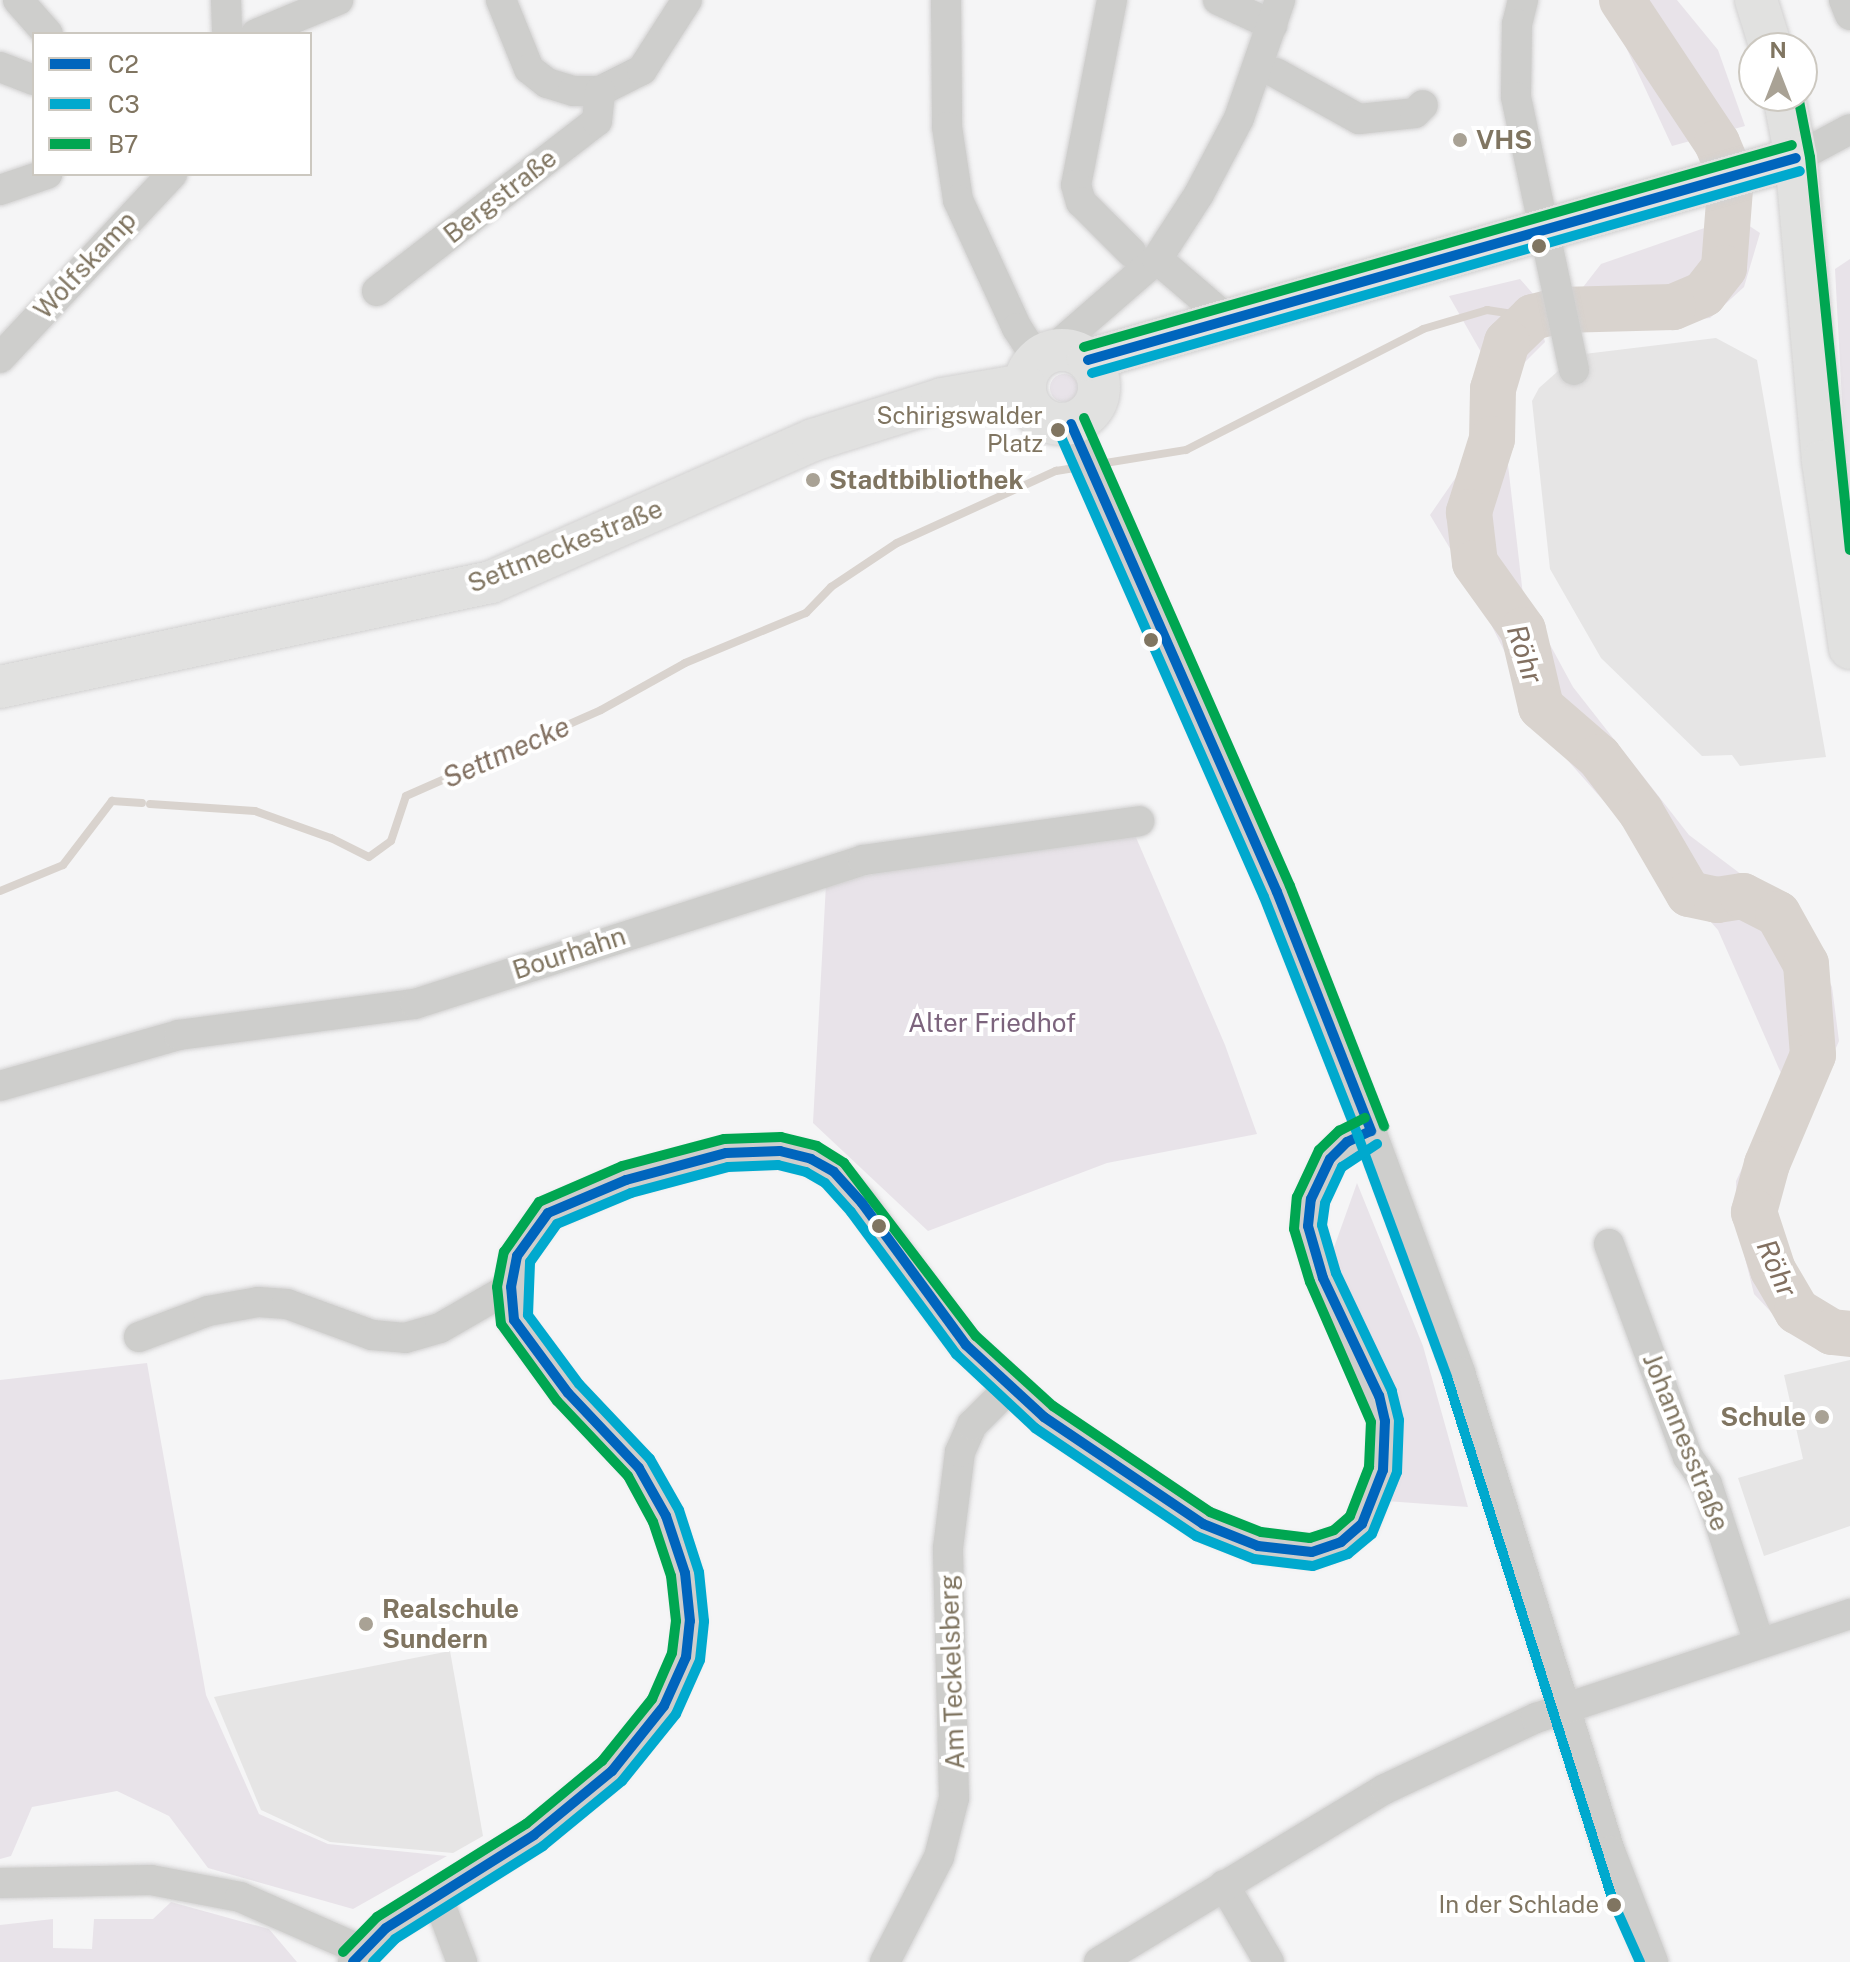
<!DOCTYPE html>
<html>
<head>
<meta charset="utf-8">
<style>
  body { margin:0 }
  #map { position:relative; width:1850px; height:1962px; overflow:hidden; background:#f5f5f6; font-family:"Public Sans",sans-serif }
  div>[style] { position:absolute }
  .built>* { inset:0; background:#e6e5e5 }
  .green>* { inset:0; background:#e8e3e9 }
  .round { border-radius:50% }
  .stream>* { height:8px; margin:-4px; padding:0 4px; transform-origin:4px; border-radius:4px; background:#d9d3ce }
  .river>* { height:46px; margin:-23px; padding:0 23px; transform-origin:23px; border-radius:23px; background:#d9d3ce }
  .roads { filter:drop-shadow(0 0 2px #d2d1d1) drop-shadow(0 0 2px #d2d1d1) }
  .street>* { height:30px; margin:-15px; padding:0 15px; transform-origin:15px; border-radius:15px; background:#cececc }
  .secondary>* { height:42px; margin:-21px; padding:0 21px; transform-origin:21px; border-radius:21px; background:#e1e1e0 }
  .secondary>.ring { margin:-21px; padding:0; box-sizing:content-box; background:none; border:42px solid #e1e1e0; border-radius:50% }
  .bus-1>* { height:10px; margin:-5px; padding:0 5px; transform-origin:5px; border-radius:5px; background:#0065bd }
  .bus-2>* { height:10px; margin:-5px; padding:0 5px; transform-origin:5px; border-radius:5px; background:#00a9ce }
  .bus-3>* { height:10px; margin:-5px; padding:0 5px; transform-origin:5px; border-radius:5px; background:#00a651 }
  .dots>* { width:22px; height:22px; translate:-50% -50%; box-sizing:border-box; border:4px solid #fff; border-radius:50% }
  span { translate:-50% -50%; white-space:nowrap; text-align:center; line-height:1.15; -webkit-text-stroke:8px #fff; paint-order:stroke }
  .bus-label { font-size:24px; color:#807561 }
  .right { translate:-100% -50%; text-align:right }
  .poi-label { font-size:26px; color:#807561; font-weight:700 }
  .left { translate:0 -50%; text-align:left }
  .street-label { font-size:26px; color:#807561 }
  .park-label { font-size:26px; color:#7c647d }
  .water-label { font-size:28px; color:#827061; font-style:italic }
  .legend { position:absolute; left:32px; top:32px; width:280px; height:144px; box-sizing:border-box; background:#fff; border:2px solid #ccc8c0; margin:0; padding:10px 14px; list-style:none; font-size:24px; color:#807561 }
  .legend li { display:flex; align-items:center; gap:16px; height:40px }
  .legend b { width:40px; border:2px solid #ccc8c0 }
  .north { position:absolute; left:1738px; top:32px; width:80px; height:80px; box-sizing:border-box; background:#fff; border:2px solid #ccc8c0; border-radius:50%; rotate:0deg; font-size:22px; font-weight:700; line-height:32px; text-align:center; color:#807561 }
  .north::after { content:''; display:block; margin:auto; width:28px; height:36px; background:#a9a295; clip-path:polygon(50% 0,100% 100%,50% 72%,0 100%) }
</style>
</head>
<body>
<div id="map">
  <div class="built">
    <i style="clip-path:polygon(1716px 338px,1757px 360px,1826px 757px,1740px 766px,1732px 755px,1702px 756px,1601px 658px,1550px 569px,1532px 401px,1539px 388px,1576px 355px)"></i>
    <i style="clip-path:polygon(1850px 1360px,1850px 1526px,1764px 1556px,1738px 1478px,1803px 1459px,1784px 1375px)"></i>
    <i style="clip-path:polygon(450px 1651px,483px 1836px,453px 1853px,330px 1842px,261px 1810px,214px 1697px)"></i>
  </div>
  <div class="green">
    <i style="clip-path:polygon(1604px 0,1677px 0,1718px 50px,1745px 126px,1672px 146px)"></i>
    <i style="clip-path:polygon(1745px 223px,1760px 233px,1744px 287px,1710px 318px,1589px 331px,1580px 291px,1601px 264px,1716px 224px)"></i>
    <i style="clip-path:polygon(1850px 259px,1850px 552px,1835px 269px)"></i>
    <i style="clip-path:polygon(1520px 279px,1534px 295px,1545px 342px,1515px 372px,1501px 404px,1523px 595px,1573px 687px,1689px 835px,1798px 917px,1832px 987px,1839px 1041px,1776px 1186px,1773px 1237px,1793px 1286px,1836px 1314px,1850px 1313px,1850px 1346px,1841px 1349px,1790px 1332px,1754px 1294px,1737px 1226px,1736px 1181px,1784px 1080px,1718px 930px,1547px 737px,1470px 582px,1430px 515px,1481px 441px,1486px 404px,1485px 359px,1449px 296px)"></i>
    <i class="round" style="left:1050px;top:374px;width:28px;height:28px"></i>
    <i style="clip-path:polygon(1132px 828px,1225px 1045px,1257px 1134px,1107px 1163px,928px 1231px,813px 1123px,826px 884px,1028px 841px)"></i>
    <i style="clip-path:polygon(1357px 1183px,1423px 1346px,1468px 1507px,1386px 1501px,1396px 1444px,1378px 1352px,1332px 1253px)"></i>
    <i style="clip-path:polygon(147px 1363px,206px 1695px,259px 1814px,328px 1844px,447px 1856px,353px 1909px,208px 1868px,169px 1816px,117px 1791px,32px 1807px,11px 1856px,0 1859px,0 1380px)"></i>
    <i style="clip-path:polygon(171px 1902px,269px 1929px,297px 1962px,0 1962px,0 1925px,53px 1919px,53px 1948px,92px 1949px,94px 1919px,153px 1919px)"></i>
  </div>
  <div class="stream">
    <i style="left:150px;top:804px;width:105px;rotate:3.8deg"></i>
    <i style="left:255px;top:811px;width:81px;rotate:19.6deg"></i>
    <i style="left:331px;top:838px;width:42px;rotate:26.6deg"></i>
    <i style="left:369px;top:857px;width:27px;rotate:-36deg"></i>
    <i style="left:391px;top:841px;width:47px;rotate:-71.6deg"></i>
    <i style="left:406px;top:796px;width:213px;rotate:-23.8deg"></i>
    <i style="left:601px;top:710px;width:96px;rotate:-29.2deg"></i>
    <i style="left:685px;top:663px;width:131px;rotate:-22.5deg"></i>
    <i style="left:806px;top:613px;width:36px;rotate:-46deg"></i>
    <i style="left:831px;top:587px;width:79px;rotate:-33.7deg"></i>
    <i style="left:897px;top:543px;width:175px;rotate:-24.4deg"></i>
    <i style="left:1056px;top:471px;width:132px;rotate:-9.2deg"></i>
    <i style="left:1186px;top:450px;width:266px;rotate:-27deg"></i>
    <i style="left:1423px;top:329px;width:67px;rotate:-16.5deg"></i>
    <i style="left:1487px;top:310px;width:47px;rotate:8.7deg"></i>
    <i style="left:0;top:891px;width:68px;rotate:-22.4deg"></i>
    <i style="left:63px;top:865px;width:81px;rotate:-52.6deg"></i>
    <i style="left:112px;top:801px;width:30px;rotate:4deg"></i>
  </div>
  <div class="river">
    <i style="left:1622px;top:0;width:172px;rotate:56.4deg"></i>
    <i style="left:1717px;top:143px;width:36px;rotate:67deg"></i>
    <i style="left:1731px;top:176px;width:92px;rotate:94.4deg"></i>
    <i style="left:1724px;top:268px;width:33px;rotate:128deg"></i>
    <i style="left:1704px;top:294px;width:34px;rotate:157deg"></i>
    <i style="left:1673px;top:307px;width:112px;rotate:178.5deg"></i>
    <i style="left:1561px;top:310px;width:29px;rotate:166deg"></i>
    <i style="left:1533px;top:317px;width:36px;rotate:136deg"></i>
    <i style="left:1507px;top:342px;width:49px;rotate:106.6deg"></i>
    <i style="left:1493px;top:389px;width:50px;rotate:91.1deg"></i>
    <i style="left:1492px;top:439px;width:77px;rotate:107.5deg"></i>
    <i style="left:1469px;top:512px;width:51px;rotate:83.3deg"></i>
    <i style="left:1475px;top:563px;width:82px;rotate:54.4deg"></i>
    <i style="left:1523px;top:630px;width:79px;rotate:76.8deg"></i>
    <i style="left:1541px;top:707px;width:77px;rotate:40.8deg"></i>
    <i style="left:1599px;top:757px;width:69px;rotate:52.6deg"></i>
    <i style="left:1641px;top:812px;width:95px;rotate:59.7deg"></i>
    <i style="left:1689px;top:894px;width:29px;rotate:12deg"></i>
    <i style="left:1717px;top:900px;width:26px;rotate:-9deg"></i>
    <i style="left:1743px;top:896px;width:39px;rotate:27deg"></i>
    <i style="left:1778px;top:914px;width:57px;rotate:60.8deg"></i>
    <i style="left:1806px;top:964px;width:91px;rotate:85.6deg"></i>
    <i style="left:1813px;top:1055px;width:118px;rotate:112.9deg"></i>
    <i style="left:1767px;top:1164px;width:50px;rotate:105.2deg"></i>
    <i style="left:1754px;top:1212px;width:61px;rotate:71.9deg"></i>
    <i style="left:1773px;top:1270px;width:48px;rotate:59.7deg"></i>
    <i style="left:1797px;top:1311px;width:41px;rotate:31deg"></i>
    <i style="left:1832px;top:1332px;width:18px;rotate:6deg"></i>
  </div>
  <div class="roads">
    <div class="street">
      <i style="left:18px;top:0;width:45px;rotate:48.6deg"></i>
      <i style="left:226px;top:0;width:34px;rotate:88deg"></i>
      <i style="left:501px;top:0;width:74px;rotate:67.9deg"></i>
      <i style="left:529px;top:69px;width:23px;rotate:38deg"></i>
      <i style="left:547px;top:83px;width:27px;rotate:17deg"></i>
      <i style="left:573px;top:91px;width:27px"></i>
      <i style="left:600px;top:91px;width:47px;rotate:-26.6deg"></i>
      <i style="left:642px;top:70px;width:83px;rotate:-57.3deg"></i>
      <i style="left:946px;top:0;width:127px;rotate:89.5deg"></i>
      <i style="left:947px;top:127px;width:74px;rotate:81.4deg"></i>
      <i style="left:958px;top:200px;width:141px;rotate:65.3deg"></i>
      <i style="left:1017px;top:328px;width:37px;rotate:57deg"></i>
      <i style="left:1112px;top:0;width:188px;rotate:101deg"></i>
      <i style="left:1076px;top:185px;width:18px;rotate:74deg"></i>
      <i style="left:1081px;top:202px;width:71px;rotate:45deg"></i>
      <i style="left:1218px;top:0;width:60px;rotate:24.8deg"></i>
      <i style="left:1523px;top:0;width:25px;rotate:104deg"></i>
      <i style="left:1517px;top:24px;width:73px;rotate:90.8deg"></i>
      <i style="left:1516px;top:97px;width:279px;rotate:78deg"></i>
      <i style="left:1844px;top:0;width:16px;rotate:68deg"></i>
      <i style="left:256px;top:34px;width:89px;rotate:-22.5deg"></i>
      <i style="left:0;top:67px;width:36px;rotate:21deg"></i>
      <i style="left:1276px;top:73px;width:95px;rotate:29deg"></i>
      <i style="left:1359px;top:119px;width:56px;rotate:-6.1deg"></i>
      <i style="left:1415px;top:113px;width:11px;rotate:-45deg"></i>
      <i style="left:1796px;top:158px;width:61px;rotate:-28.2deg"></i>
      <i style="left:0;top:190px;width:50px;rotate:-18.8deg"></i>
      <i style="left:1157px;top:259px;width:92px;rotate:40.6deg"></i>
      <i style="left:377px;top:291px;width:278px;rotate:-37.7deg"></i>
      <i style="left:597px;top:121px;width:30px;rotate:-84deg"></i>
      <i style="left:1051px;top:351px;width:140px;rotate:-41deg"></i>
      <i style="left:1157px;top:259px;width:77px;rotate:-57.1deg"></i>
      <i style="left:1199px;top:194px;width:86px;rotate:-62.2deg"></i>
      <i style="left:1239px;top:118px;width:125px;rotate:-70.8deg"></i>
      <i style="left:0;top:358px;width:252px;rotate:-46.9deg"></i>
      <i style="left:1071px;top:424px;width:511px;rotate:66.24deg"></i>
      <i style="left:1277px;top:892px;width:257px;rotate:68.5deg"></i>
      <i style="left:1371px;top:1131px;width:257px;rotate:69.7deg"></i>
      <i style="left:1460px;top:1372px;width:502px;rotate:72.61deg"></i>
      <i style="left:1610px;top:1851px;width:119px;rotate:68.8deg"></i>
      <i style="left:0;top:1086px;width:186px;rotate:-15.9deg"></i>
      <i style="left:179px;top:1035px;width:238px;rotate:-7.5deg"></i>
      <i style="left:415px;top:1004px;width:471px;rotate:-17.8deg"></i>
      <i style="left:863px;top:860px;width:279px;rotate:-8deg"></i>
      <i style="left:1609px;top:1244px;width:227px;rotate:69.7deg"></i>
      <i style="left:1688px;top:1457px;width:33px;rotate:55deg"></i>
      <i style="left:1707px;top:1484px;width:166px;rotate:71.8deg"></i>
      <i style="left:139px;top:1337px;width:74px;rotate:-20.6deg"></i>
      <i style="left:208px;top:1311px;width:51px;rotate:-10.2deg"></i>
      <i style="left:258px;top:1302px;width:29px;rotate:4deg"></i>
      <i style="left:287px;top:1304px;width:90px;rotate:20deg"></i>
      <i style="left:372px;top:1335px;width:33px;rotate:5deg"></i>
      <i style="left:405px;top:1338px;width:36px;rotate:-16deg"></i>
      <i style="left:440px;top:1328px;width:82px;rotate:-30deg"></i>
      <i style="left:0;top:1883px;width:151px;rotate:-1.1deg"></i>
      <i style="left:151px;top:1880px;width:91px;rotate:10.8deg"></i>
      <i style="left:240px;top:1897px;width:132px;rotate:23.7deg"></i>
      <i style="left:1224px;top:1885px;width:89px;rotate:59.7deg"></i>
      <i style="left:437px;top:1896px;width:71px;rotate:69.3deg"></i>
      <i style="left:353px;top:1962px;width:47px;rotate:-45.9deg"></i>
      <i style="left:386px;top:1928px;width:175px;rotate:-32.1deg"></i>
      <i style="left:534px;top:1835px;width:101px;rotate:-39.4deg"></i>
      <i style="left:612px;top:1771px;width:83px;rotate:-51.3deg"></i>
      <i style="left:664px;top:1706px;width:54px;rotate:-65.8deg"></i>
      <i style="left:686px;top:1657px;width:36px;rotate:-84deg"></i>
      <i style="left:690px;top:1621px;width:48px;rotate:-95.9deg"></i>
      <i style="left:685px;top:1573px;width:60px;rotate:-108.4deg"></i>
      <i style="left:666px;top:1516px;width:55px;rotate:-119.4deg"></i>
      <i style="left:639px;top:1468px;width:103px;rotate:-133.4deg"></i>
      <i style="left:568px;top:1393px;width:91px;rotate:-126.5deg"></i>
      <i style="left:514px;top:1320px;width:33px;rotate:-95deg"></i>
      <i style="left:511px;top:1287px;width:32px;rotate:-79deg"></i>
      <i style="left:517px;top:1256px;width:53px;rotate:-54.2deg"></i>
      <i style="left:548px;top:1213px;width:85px;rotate:-22.9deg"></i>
      <i style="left:626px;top:1180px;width:104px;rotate:-15.1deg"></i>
      <i style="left:726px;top:1153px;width:54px;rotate:-2.1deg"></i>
      <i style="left:780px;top:1151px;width:32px;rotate:14deg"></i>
      <i style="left:811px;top:1159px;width:26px;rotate:29deg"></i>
      <i style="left:834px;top:1172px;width:42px;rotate:47.9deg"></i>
      <i style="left:862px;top:1203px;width:176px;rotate:53.8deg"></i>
      <i style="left:966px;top:1345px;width:106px;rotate:42.7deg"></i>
      <i style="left:1044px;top:1417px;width:192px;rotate:33.9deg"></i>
      <i style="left:1203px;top:1524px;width:59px;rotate:21.8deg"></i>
      <i style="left:1258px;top:1546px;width:54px;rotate:6.3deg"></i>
      <i style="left:1312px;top:1552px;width:31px;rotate:-19deg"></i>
      <i style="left:1341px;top:1542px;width:28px;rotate:-41deg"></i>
      <i style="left:1362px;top:1524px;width:58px;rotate:-68.7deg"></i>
      <i style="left:1383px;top:1470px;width:49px;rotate:-87.7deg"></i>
      <i style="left:1385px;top:1421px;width:26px;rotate:-103deg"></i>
      <i style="left:1379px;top:1396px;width:131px;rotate:-115.4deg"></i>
      <i style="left:1323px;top:1278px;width:54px;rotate:-106.1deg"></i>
      <i style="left:1308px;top:1226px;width:27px;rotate:-84deg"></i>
      <i style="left:1311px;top:1199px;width:44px;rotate:-64.6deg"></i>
      <i style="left:1330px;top:1159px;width:24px;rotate:-45deg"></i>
      <i style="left:1347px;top:1142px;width:26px;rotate:-25deg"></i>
      <i style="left:885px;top:1962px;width:118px;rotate:-62.8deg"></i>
      <i style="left:939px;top:1857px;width:61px;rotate:-75.7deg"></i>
      <i style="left:954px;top:1798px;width:250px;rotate:-91.4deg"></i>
      <i style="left:948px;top:1548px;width:97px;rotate:-82.9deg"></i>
      <i style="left:960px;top:1452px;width:30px;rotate:-66deg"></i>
      <i style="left:972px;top:1425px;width:54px;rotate:-45deg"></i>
      <i style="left:1099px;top:1962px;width:334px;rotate:-31.2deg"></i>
      <i style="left:1385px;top:1789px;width:167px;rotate:-25.2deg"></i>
      <i style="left:1536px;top:1718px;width:331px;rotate:-18.3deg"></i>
    </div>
    <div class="secondary">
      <i style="left:1756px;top:0;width:50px;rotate:72.6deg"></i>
      <i style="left:1784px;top:96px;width:63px;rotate:79deg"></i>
      <i style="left:1796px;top:158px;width:304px;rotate:84.9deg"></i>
      <i style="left:1823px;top:461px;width:189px;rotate:81.8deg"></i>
      <i class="ring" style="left:1025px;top:350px;width:32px;height:32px"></i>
      <i style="left:1088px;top:360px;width:736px;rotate:-15.92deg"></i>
      <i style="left:0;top:687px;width:502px;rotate:-12.07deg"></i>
      <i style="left:491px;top:582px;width:352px;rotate:-23.8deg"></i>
      <i style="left:813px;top:440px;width:135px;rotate:-17.6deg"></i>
      <i style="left:942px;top:399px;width:83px;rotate:-9.7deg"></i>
    </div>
  </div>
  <div class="bus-1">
    <i style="left:1088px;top:360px;width:736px;rotate:-15.92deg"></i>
    <i style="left:1071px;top:424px;width:511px;rotate:66.24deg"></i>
    <i style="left:1277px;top:892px;width:257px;rotate:68.5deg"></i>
    <i style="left:353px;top:1962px;width:47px;rotate:-45.9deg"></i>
    <i style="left:386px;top:1928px;width:175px;rotate:-32.1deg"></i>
    <i style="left:534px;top:1835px;width:101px;rotate:-39.4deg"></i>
    <i style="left:612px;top:1771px;width:83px;rotate:-51.3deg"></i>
    <i style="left:664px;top:1706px;width:54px;rotate:-65.8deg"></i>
    <i style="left:686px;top:1657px;width:36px;rotate:-84deg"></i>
    <i style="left:690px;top:1621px;width:48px;rotate:-95.9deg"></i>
    <i style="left:685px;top:1573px;width:60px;rotate:-108.4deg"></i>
    <i style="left:666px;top:1516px;width:55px;rotate:-119.4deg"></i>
    <i style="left:639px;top:1468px;width:103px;rotate:-133.4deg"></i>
    <i style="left:568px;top:1393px;width:91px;rotate:-126.5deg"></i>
    <i style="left:514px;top:1320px;width:33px;rotate:-95deg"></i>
    <i style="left:511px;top:1287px;width:32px;rotate:-79deg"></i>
    <i style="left:517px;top:1256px;width:53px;rotate:-54.2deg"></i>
    <i style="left:548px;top:1213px;width:85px;rotate:-22.9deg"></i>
    <i style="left:626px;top:1180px;width:104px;rotate:-15.1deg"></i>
    <i style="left:726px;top:1153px;width:54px;rotate:-2.1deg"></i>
    <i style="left:780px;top:1151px;width:32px;rotate:14deg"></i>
    <i style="left:811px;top:1159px;width:26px;rotate:29deg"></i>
    <i style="left:834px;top:1172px;width:42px;rotate:47.9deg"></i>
    <i style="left:862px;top:1203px;width:176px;rotate:53.8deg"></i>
    <i style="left:966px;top:1345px;width:106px;rotate:42.7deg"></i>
    <i style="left:1044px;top:1417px;width:192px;rotate:33.9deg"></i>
    <i style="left:1203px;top:1524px;width:59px;rotate:21.8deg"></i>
    <i style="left:1258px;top:1546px;width:54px;rotate:6.3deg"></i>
    <i style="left:1312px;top:1552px;width:31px;rotate:-19deg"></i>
    <i style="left:1341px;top:1542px;width:28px;rotate:-41deg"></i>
    <i style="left:1362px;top:1524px;width:58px;rotate:-68.7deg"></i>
    <i style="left:1383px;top:1470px;width:49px;rotate:-87.7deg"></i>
    <i style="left:1385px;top:1421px;width:26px;rotate:-103deg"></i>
    <i style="left:1379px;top:1396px;width:131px;rotate:-115.4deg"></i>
    <i style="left:1323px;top:1278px;width:54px;rotate:-106.1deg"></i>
    <i style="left:1308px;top:1226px;width:27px;rotate:-84deg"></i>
    <i style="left:1311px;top:1199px;width:44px;rotate:-64.6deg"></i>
    <i style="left:1330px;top:1159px;width:24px;rotate:-45deg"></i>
    <i style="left:1347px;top:1142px;width:26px;rotate:-25deg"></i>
  </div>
  <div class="bus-2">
    <i style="left:1092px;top:373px;width:736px;rotate:-15.92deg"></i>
    <i style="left:1058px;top:430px;width:510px;rotate:66.2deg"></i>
    <i style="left:1264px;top:897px;width:257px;rotate:68.5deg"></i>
    <i style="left:1358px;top:1136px;width:257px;rotate:69.7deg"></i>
    <i style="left:1447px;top:1377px;width:553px;rotate:72.42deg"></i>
    <i style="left:1614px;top:1904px;width:64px;rotate:65.9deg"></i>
    <i style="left:373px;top:1962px;width:32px;rotate:-46deg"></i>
    <i style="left:395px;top:1939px;width:175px;rotate:-32.1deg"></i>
    <i style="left:543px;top:1846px;width:102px;rotate:-39.4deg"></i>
    <i style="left:622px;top:1781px;width:86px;rotate:-51.1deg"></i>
    <i style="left:676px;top:1714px;width:59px;rotate:-66deg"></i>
    <i style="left:700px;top:1660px;width:39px;rotate:-84deg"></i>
    <i style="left:704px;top:1621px;width:49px;rotate:-95.8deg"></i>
    <i style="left:699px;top:1572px;width:65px;rotate:-107.9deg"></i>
    <i style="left:679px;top:1510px;width:59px;rotate:-119.6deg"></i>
    <i style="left:650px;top:1459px;width:103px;rotate:-133.4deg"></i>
    <i style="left:579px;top:1384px;width:86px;rotate:-126.5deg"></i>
    <i style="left:528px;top:1315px;width:53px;rotate:-87.8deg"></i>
    <i style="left:530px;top:1262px;width:47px;rotate:-54.6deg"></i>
    <i style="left:557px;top:1224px;width:80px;rotate:-22.7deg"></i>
    <i style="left:631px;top:1193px;width:100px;rotate:-15deg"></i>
    <i style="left:728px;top:1167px;width:50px;rotate:-2.3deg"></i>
    <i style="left:778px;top:1165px;width:29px;rotate:14deg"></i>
    <i style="left:806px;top:1172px;width:22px;rotate:30deg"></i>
    <i style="left:825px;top:1183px;width:39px;rotate:48deg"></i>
    <i style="left:851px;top:1212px;width:177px;rotate:53.5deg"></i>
    <i style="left:956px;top:1354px;width:108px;rotate:43.1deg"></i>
    <i style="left:1035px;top:1428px;width:194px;rotate:33.9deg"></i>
    <i style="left:1196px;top:1536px;width:62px;rotate:21.6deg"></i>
    <i style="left:1254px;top:1559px;width:59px;rotate:6.8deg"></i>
    <i style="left:1313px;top:1566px;width:37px;rotate:-19deg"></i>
    <i style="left:1348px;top:1554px;width:31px;rotate:-40deg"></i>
    <i style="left:1372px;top:1534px;width:67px;rotate:-68deg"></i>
    <i style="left:1397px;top:1472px;width:52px;rotate:-87.8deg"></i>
    <i style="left:1399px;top:1420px;width:30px;rotate:-104deg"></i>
    <i style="left:1392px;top:1391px;width:131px;rotate:-115.4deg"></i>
    <i style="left:1336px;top:1273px;width:50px;rotate:-106.3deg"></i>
    <i style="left:1322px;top:1225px;width:22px;rotate:-82deg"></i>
    <i style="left:1325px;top:1203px;width:40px;rotate:-65deg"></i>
    <i style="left:1342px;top:1167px;width:42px;rotate:-33.3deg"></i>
  </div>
  <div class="bus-3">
    <i style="left:1798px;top:96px;width:62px;rotate:78.9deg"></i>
    <i style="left:1810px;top:157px;width:395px;rotate:84.2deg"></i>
    <i style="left:1084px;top:347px;width:736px;rotate:-15.92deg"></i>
    <i style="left:1084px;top:418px;width:511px;rotate:66.24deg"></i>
    <i style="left:1290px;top:886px;width:258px;rotate:68.6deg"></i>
    <i style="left:343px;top:1952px;width:49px;rotate:-45.8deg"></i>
    <i style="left:377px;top:1917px;width:176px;rotate:-32deg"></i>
    <i style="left:526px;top:1824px;width:99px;rotate:-39.7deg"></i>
    <i style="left:602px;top:1761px;width:80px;rotate:-51.1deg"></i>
    <i style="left:652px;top:1699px;width:50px;rotate:-66.5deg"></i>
    <i style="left:672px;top:1653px;width:32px;rotate:-83deg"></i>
    <i style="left:676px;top:1621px;width:45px;rotate:-96.3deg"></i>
    <i style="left:671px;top:1576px;width:57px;rotate:-108.4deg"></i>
    <i style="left:653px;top:1522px;width:52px;rotate:-118.5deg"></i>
    <i style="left:628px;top:1476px;width:103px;rotate:-133.4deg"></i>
    <i style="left:557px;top:1401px;width:95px;rotate:-126deg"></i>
    <i style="left:501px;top:1324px;width:37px;rotate:-96deg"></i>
    <i style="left:497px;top:1287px;width:36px;rotate:-79deg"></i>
    <i style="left:504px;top:1252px;width:61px;rotate:-55deg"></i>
    <i style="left:539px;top:1202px;width:90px;rotate:-23.4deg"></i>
    <i style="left:622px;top:1166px;width:106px;rotate:-14.8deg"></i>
    <i style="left:724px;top:1139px;width:57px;rotate:-2deg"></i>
    <i style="left:781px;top:1137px;width:37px;rotate:14deg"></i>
    <i style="left:817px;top:1146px;width:32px;rotate:32deg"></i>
    <i style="left:844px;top:1163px;width:218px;rotate:52.7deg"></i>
    <i style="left:976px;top:1336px;width:104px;rotate:42.3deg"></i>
    <i style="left:1053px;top:1406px;width:189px;rotate:34deg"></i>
    <i style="left:1210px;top:1512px;width:55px;rotate:21.4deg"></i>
    <i style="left:1261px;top:1532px;width:49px;rotate:7deg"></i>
    <i style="left:1310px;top:1538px;width:25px;rotate:-18deg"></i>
    <i style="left:1334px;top:1530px;width:21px;rotate:-41deg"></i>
    <i style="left:1350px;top:1516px;width:53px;rotate:-68.8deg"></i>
    <i style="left:1369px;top:1467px;width:45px;rotate:-87.5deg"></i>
    <i style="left:1371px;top:1422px;width:153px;rotate:-113.5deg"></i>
    <i style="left:1310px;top:1282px;width:55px;rotate:-106.8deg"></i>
    <i style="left:1294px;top:1229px;width:32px;rotate:-85deg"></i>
    <i style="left:1297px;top:1197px;width:52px;rotate:-64.9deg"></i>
    <i style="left:1319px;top:1150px;width:28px;rotate:-44deg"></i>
    <i style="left:1339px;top:1131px;width:29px;rotate:-27deg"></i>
  </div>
  <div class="dots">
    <i style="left:1460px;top:140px;background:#a9a295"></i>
    <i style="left:1539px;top:246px;background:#807561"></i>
    <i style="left:1058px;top:430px;background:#807561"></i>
    <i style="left:813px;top:480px;background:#a9a295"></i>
    <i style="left:1151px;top:640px;background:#807561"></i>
    <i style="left:879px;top:1226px;background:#807561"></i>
    <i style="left:1822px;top:1417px;background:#a9a295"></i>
    <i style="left:366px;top:1624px;background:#a9a295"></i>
    <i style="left:1614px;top:1905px;background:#807561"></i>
  </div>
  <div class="bus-label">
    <span class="right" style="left:1043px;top:430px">Schirigswalder<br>Platz</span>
    <span class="right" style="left:1599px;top:1905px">In der Schlade</span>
  </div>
  <div class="poi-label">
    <span class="left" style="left:1476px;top:140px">VHS</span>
    <span class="left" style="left:829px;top:480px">Stadtbibliothek</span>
    <span class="right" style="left:1806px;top:1417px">Schule</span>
    <span class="left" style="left:382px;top:1624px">Realschule<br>Sundern</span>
  </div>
  <div class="street-label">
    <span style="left:500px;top:196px;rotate:-38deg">Bergstraße</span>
    <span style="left:85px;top:265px;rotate:-47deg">Wolfskamp</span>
    <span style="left:565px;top:546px;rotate:-22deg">Settmeckestraße</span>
    <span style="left:569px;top:953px;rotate:-18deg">Bourhahn</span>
    <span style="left:1686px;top:1442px;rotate:68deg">Johannesstraße</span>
    <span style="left:952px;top:1672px;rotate:-92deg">Am Teckelsberg</span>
  </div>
  <div class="park-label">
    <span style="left:992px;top:1023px">Alter Friedhof</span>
  </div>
  <div class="water-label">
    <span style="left:1525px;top:654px;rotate:72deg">Röhr</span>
    <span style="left:506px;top:752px;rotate:-24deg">Settmecke</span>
    <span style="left:1777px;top:1268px;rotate:66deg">Röhr</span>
  </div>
  <ul class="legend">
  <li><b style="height:10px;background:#0065bd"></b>C2</li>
  <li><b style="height:10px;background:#00a9ce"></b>C3</li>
  <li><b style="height:10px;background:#00a651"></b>B7</li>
  </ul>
  <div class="north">N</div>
</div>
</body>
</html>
